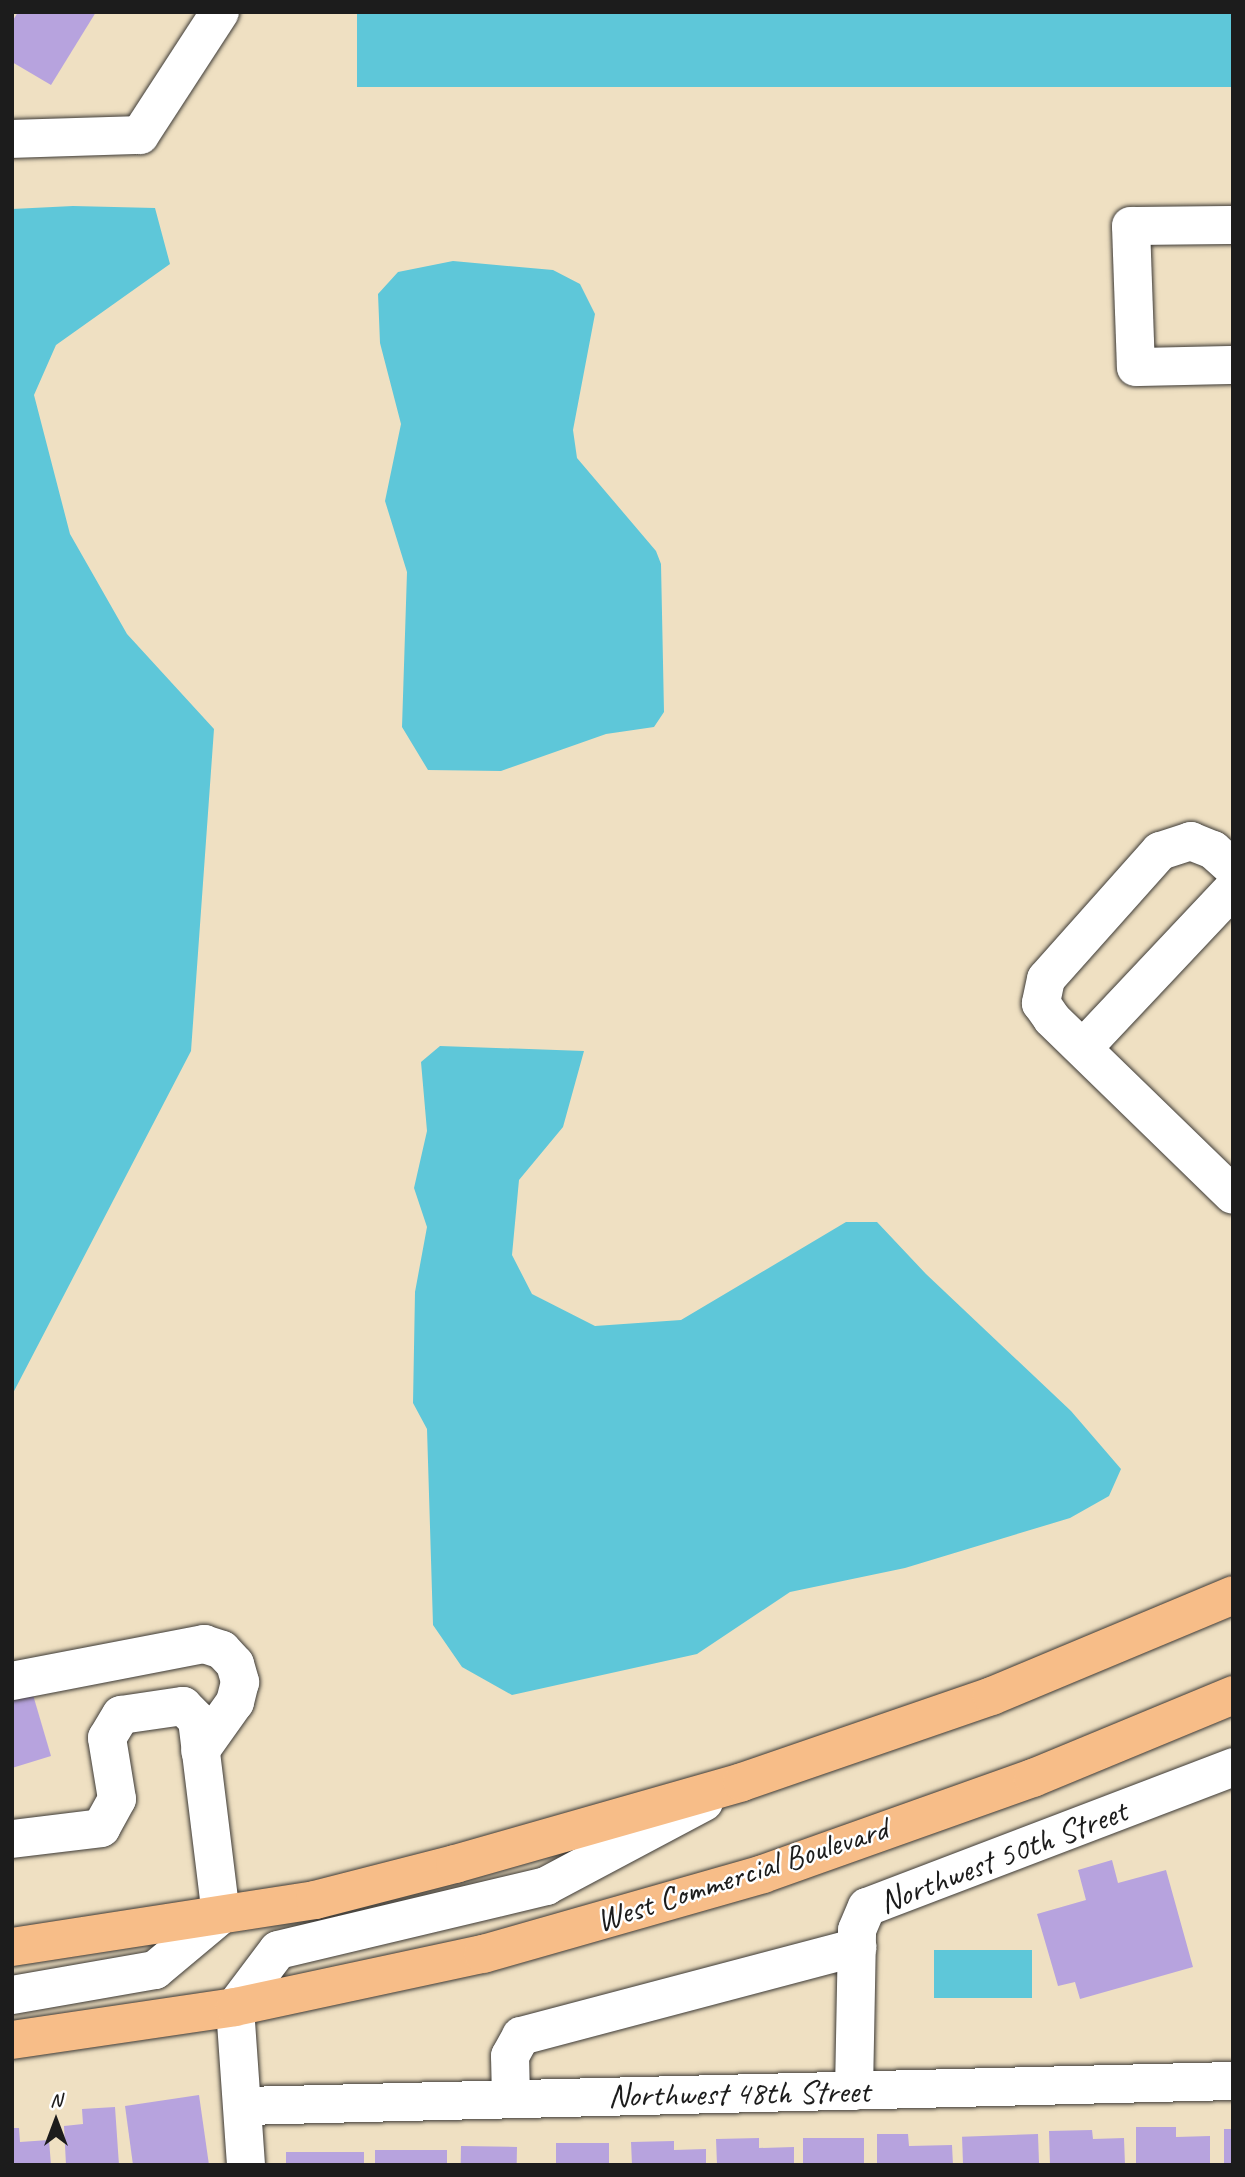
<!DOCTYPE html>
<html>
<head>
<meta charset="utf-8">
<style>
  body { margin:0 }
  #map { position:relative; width:1245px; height:2177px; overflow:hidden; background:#efe0c2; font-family:Caveat,sans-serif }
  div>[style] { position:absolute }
  .water>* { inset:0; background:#5ec7d9; transform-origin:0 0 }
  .building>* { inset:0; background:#b7a3de; transform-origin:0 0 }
  .roads { filter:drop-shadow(0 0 2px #3c3935) drop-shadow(0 0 2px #3c3935) }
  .minor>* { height:38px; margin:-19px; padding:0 19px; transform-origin:19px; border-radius:19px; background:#fff }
  .highway>* { height:38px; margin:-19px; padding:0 19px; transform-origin:19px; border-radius:19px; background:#f7bd88 }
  span { translate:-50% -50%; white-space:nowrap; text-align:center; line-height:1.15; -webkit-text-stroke:5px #fff; paint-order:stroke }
  .street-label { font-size:33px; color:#1c1c1c }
  .frame { position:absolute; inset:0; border:14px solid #1c1c1c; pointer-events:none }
  .north { position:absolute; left:21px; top:2086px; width:70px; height:70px; -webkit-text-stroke:5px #fff; paint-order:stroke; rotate:0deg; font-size:19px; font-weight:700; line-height:28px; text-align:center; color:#1c1c1c }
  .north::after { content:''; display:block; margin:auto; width:24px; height:32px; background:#1c1c1c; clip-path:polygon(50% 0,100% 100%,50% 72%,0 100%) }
</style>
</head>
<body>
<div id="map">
  <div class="water">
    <i style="left:357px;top:12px;width:876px;height:75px"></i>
    <i style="clip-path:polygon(73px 206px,155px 208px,170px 264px,56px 345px,34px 395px,70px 534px,127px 634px,214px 729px,191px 1051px,12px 1395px,12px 209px)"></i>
    <i style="clip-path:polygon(453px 261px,553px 270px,580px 284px,595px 314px,573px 430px,577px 458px,656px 551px,661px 564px,664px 712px,654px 727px,606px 734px,501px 771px,428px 770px,402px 727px,407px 572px,385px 501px,401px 424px,380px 343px,378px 294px,398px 272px)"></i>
    <i style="clip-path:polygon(440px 1046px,584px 1051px,563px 1127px,519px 1180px,512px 1255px,532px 1294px,595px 1326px,681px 1320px,846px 1222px,877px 1222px,926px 1274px,1071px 1411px,1121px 1469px,1109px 1496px,1070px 1518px,905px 1568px,790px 1592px,697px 1654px,512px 1695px,462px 1667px,433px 1625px,427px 1429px,413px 1403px,415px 1292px,427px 1227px,414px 1188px,427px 1131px,421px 1062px)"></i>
    <i style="left:1032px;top:1950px;width:48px;height:98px;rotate:90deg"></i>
  </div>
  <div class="building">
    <i style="clip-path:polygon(18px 12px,96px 12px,51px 85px,12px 62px,12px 22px)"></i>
    <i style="clip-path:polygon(31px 1688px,51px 1756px,12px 1768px,12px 1693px)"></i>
    <i style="clip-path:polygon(1112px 1860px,1118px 1883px,1166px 1870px,1193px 1967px,1080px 1999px,1075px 1982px,1058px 1986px,1037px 1914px,1086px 1900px,1078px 1870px)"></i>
    <i style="clip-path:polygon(199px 2095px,209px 2165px,133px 2165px,125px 2106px)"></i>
    <i style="clip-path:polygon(115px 2107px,119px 2165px,66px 2165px,64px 2126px,83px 2124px,82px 2109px)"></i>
    <i style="clip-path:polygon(1136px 2127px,1176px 2127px,1176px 2137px,1210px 2136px,1210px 2165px,1136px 2165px)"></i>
    <i style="clip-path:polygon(12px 2128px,19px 2128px,20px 2142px,49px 2140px,51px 2165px,12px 2165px)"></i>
    <i style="left:1224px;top:2129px;width:9px;height:36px"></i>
    <i style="clip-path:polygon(1092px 2130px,1093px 2139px,1124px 2138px,1125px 2165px,1050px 2165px,1049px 2131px)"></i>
    <i style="clip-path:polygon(877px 2134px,908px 2134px,909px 2146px,952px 2145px,953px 2165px,877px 2165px)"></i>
    <i style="left:1038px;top:2134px;width:31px;height:76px;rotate:88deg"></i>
    <i style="clip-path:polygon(759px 2138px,759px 2148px,794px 2147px,794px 2165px,717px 2165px,716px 2139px)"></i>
    <i style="left:803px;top:2138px;width:61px;height:27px"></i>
    <i style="clip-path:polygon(674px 2141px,674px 2150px,706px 2149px,706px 2165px,632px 2165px,631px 2142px)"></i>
    <i style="left:609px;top:2143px;width:22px;height:53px;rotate:90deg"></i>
    <i style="left:461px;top:2146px;width:56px;height:19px;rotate:1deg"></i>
    <i style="left:447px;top:2150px;width:15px;height:72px;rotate:90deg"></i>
    <i style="left:364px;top:2152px;width:13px;height:78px;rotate:90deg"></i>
  </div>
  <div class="roads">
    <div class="minor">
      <i style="left:12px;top:139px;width:128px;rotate:-1.8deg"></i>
      <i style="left:140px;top:135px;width:147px;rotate:-57deg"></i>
      <i style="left:1233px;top:225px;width:102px;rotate:179.4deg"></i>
      <i style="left:1131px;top:226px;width:141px;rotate:88deg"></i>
      <i style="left:1136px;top:367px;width:97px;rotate:-1.2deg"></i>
      <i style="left:1233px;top:868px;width:27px;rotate:-138deg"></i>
      <i style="left:1213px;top:850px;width:24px;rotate:-158deg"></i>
      <i style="left:1191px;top:841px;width:33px;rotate:162deg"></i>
      <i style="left:1160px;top:851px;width:171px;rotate:131.7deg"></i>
      <i style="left:1046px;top:979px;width:25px;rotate:102deg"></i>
      <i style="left:1041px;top:1003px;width:19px;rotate:55deg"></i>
      <i style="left:1052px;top:1019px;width:252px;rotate:44.2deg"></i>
      <i style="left:1084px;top:1047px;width:217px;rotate:-46.7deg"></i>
      <i style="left:12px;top:1681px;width:196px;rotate:-10.9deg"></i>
      <i style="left:204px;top:1644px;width:19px;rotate:18deg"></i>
      <i style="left:222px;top:1650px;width:19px;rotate:47deg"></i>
      <i style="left:235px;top:1664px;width:19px;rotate:74deg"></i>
      <i style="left:240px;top:1682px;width:21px;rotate:104deg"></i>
      <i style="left:235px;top:1702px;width:60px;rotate:125.5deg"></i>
      <i style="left:12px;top:1839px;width:90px;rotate:-7deg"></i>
      <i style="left:101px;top:1828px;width:33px;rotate:-61deg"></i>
      <i style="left:117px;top:1799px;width:62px;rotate:-99.3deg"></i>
      <i style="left:107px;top:1738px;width:27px;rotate:-59deg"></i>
      <i style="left:121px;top:1715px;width:63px;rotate:-8.3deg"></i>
      <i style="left:183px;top:1706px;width:20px;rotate:45deg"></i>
      <i style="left:197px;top:1720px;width:196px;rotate:83deg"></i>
      <i style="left:221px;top:1915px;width:86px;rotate:140.2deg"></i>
      <i style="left:155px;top:1970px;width:145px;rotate:170.1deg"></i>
      <i style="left:854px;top:2091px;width:161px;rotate:-88.9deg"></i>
      <i style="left:857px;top:1930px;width:25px;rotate:-67deg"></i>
      <i style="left:867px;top:1907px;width:392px;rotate:-20.9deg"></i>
      <i style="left:511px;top:2099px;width:43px;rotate:-91.3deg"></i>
      <i style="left:510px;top:2056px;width:23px;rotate:-61deg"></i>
      <i style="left:521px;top:2036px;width:348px;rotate:-14.8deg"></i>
      <i style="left:245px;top:2106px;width:988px;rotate:-1.45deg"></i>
      <i style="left:246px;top:2165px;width:158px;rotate:-94deg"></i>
      <i style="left:235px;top:2007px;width:71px;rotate:-53deg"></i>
      <i style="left:278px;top:1950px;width:276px;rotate:-13.4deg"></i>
      <i style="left:546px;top:1886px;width:179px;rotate:-28deg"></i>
    </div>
    <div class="highway">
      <i style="left:12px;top:1947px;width:307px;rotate:-8.8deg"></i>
      <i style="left:315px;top:1900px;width:145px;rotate:-14.4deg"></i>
      <i style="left:455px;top:1864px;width:298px;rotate:-15.9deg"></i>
      <i style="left:742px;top:1782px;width:264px;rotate:-19deg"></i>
      <i style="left:992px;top:1696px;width:261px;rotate:-22.7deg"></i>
      <i style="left:12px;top:2040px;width:225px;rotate:-8.4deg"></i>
      <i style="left:235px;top:2007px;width:254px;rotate:-12.1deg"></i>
      <i style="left:483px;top:1954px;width:291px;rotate:-15.9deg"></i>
      <i style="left:763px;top:1874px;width:287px;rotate:-19.6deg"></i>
      <i style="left:1033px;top:1778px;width:217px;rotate:-22.5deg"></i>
    </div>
  </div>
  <div class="street-label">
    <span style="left:1003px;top:1857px;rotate:-21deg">Northwest 50th Street</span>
    <span style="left:742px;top:1875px;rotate:-18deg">West Commercial Boulevard</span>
    <span style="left:739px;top:2094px;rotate:-1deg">Northwest 48th Street</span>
  </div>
  <div class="frame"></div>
  <div class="north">N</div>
</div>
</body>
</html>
